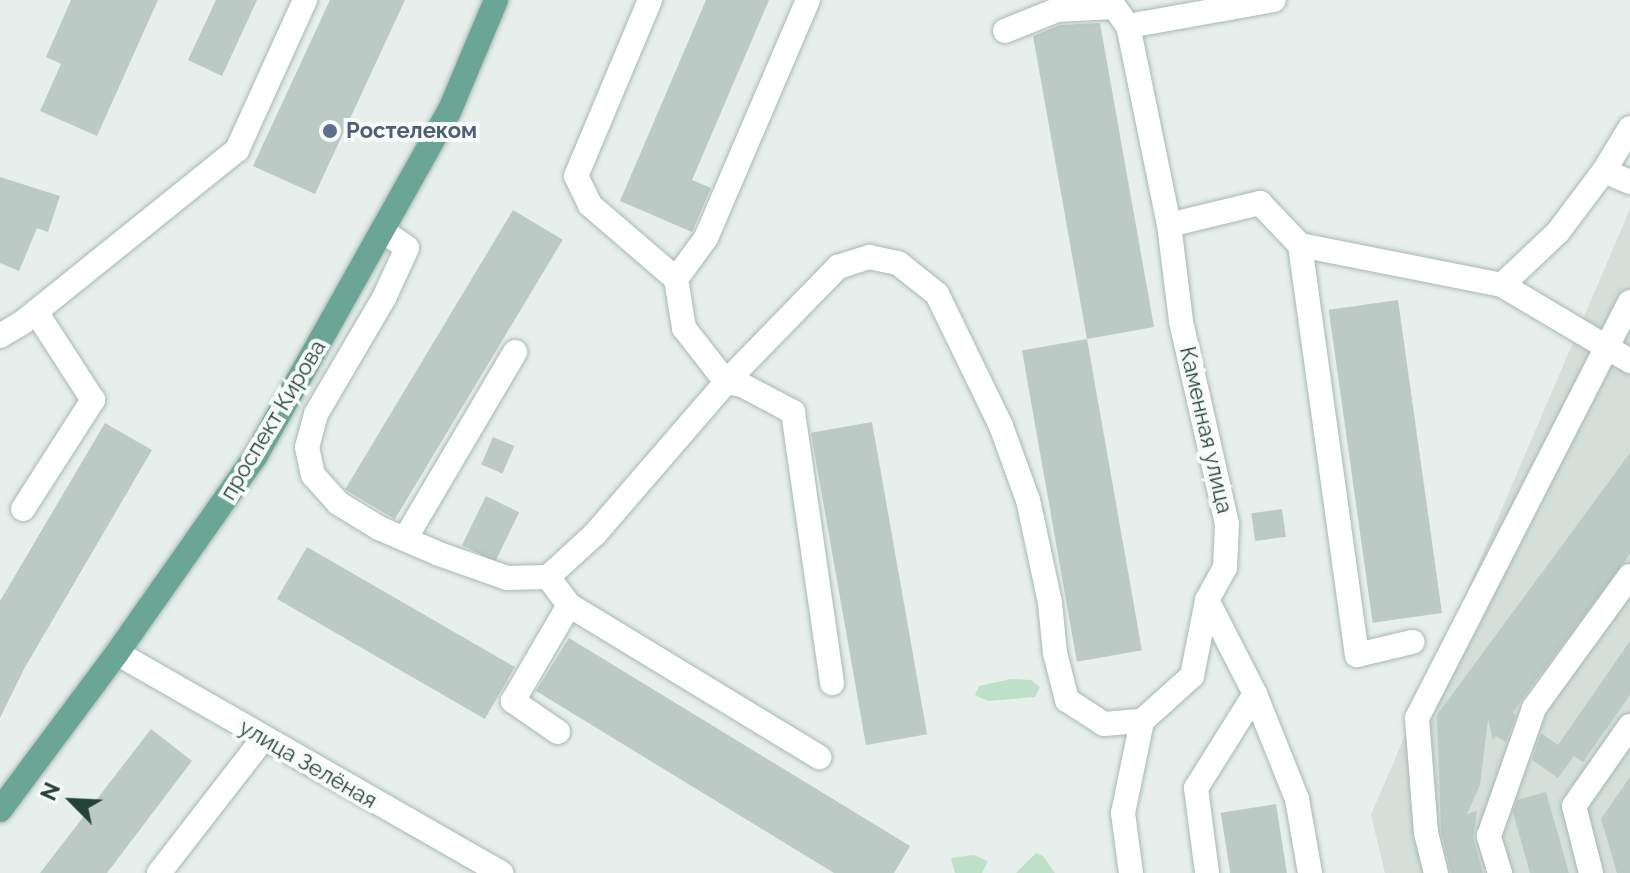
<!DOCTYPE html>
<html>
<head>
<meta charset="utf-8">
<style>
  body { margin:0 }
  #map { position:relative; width:1630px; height:873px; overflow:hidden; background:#e6efeb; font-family:Raleway,sans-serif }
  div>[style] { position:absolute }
  .built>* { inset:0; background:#d4dfda }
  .green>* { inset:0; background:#bfe0c8 }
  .building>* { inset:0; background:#bbcac4; transform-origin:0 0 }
  .roads { filter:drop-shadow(0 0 2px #a8b8b2) drop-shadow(0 0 2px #a8b8b2) }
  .minor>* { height:24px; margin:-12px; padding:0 12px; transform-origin:12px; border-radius:12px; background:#fff }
  .major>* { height:24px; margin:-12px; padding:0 12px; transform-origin:12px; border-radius:12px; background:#6aa596 }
  .dots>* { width:22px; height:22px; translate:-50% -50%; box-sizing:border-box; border:4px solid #f7fbf9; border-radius:50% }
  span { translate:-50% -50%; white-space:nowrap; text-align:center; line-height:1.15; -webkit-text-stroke:8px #f7fbf9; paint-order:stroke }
  .service-label { font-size:22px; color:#4e5e75; font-weight:700 }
  .left { translate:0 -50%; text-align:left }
  .street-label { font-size:22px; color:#24423a }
  .north { position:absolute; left:32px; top:761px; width:80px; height:80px; -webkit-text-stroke:6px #f7fbf9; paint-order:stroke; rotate:294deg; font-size:22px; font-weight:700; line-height:32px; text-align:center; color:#24423a }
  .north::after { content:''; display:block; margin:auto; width:28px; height:36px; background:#24423a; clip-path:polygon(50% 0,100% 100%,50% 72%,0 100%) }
</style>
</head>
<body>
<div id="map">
  <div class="built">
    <i style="clip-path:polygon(1630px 209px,1630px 873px,1385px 873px,1371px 815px)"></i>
  </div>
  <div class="green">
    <i style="clip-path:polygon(1011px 679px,1031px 680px,1040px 687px,1035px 697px,988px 701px,975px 695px,979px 686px)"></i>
    <i style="clip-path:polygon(1036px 853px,1043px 856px,1055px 873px,1016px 873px)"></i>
    <i style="clip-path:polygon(974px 855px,988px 861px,982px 873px,955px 873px,951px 858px)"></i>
  </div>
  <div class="building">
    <i style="clip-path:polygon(71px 0,158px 0,97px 136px,40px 111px,61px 64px,46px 57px)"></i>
    <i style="clip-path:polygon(216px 0,257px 0,222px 76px,188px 60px)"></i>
    <i style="clip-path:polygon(330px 0,405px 0,315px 194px,253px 166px)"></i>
    <i style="clip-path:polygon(706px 0,769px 0,692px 180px,711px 188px,692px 232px,620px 201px)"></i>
    <i style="clip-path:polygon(1100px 23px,1154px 327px,1087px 339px,1033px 36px,1060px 25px)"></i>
    <i style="clip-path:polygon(0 177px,60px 196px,48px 232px,37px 228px,19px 271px,0 263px)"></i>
    <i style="left:513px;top:210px;width:58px;height:326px;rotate:31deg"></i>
    <i style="left:1398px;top:300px;width:316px;height:70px;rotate:82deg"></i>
    <i style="left:1087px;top:339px;width:316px;height:66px;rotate:80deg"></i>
    <i style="left:872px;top:422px;width:317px;height:62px;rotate:80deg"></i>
    <i style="clip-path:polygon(105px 423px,152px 450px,24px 669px,0 718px,0 601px)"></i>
    <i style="left:493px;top:437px;width:23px;height:30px;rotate:23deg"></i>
    <i style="clip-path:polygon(1630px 453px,1630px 554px,1522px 699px,1513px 713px,1516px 715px,1506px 742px,1496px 736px,1493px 740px,1488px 719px,1480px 785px,1467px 814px,1477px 811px,1473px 838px,1483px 873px,1451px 873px,1441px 831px,1437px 715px)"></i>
    <i style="left:486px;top:496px;width:37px;height:55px;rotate:26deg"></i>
    <i style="left:1282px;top:509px;width:28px;height:31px;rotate:82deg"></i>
    <i style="left:307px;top:547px;width:240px;height:60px;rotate:30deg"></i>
    <i style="clip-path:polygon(569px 638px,910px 846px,894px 873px,834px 873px,536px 691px)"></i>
    <i style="clip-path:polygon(1630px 641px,1630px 695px,1583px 762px,1574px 756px,1558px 778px,1532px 760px,1541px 733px,1558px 745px)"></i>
    <i style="clip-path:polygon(151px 729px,192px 761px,107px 873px,40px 873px)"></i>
    <i style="clip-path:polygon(1630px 777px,1630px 873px,1617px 873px,1601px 819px)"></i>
    <i style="clip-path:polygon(1546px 792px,1569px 873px,1530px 873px,1513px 812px,1517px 800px)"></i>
    <i style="left:1276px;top:804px;width:70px;height:56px;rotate:81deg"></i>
  </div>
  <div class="roads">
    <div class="minor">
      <i style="left:650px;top:0;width:191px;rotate:112.8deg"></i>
      <i style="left:576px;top:176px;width:32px;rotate:64deg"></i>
      <i style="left:590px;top:205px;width:113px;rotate:40.7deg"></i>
      <i style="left:808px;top:0;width:259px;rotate:113.2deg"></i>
      <i style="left:706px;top:238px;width:51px;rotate:126.2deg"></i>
      <i style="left:676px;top:279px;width:50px;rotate:80.7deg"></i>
      <i style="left:684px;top:328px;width:68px;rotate:52.1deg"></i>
      <i style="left:726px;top:382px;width:16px;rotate:11deg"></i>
      <i style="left:742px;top:385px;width:58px;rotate:27.9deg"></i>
      <i style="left:793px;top:412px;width:274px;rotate:81.8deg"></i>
      <i style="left:1128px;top:26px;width:148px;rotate:-10.1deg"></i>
      <i style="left:1604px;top:171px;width:28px;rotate:23deg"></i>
      <i style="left:1169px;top:225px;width:94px;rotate:-13.6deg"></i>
      <i style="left:1260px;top:203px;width:58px;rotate:46.4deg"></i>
      <i style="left:1300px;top:245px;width:206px;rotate:11.2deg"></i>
      <i style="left:1502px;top:285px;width:77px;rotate:-43.4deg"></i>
      <i style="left:1558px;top:232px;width:76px;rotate:-53deg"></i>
      <i style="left:1604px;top:171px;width:50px;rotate:-58.8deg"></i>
      <i style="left:383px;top:231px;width:29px;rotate:35deg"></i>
      <i style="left:407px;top:248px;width:55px;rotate:114.7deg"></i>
      <i style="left:384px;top:298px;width:134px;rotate:120.4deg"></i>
      <i style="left:316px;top:414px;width:34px;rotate:105deg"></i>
      <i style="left:307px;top:447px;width:29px;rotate:78deg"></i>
      <i style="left:313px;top:475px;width:38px;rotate:48deg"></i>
      <i style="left:338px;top:503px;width:48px;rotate:31.4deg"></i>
      <i style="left:379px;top:528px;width:65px;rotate:23.4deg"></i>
      <i style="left:439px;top:554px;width:72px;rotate:19.4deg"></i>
      <i style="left:507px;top:578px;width:41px;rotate:-1.4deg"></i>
      <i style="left:548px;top:577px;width:64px;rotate:-42.5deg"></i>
      <i style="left:595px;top:534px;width:201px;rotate:-49.2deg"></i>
      <i style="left:726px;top:382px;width:161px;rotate:-45.8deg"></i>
      <i style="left:838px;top:267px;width:33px;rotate:-18deg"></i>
      <i style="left:869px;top:257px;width:30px;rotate:12deg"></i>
      <i style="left:898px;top:263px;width:50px;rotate:38.5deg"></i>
      <i style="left:937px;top:294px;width:147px;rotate:64.1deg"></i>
      <i style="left:1001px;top:426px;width:79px;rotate:70deg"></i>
      <i style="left:1028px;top:500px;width:105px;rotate:77.9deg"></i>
      <i style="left:1050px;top:603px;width:50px;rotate:84.3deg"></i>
      <i style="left:1055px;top:653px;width:49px;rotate:75.7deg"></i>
      <i style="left:1067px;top:700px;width:44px;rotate:33deg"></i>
      <i style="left:1104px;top:724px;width:38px;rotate:-5deg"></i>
      <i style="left:1142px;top:721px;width:67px;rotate:-42deg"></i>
      <i style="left:1192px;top:676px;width:77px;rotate:-78.8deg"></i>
      <i style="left:1207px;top:600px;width:37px;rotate:-61deg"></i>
      <i style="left:1225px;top:568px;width:44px;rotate:-87.4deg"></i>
      <i style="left:1227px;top:524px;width:208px;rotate:-102.8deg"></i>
      <i style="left:1181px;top:321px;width:97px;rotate:-97.1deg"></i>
      <i style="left:1169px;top:225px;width:203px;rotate:-101.6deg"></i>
      <i style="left:1128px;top:26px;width:24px;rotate:-126deg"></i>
      <i style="left:1114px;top:7px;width:57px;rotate:177deg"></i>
      <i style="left:1057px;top:10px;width:56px;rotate:158deg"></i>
      <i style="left:1300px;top:245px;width:414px;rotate:82.1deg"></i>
      <i style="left:1357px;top:655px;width:57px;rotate:-13.3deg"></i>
      <i style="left:1502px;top:285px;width:149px;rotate:30.7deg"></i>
      <i style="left:0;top:336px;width:27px;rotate:-31deg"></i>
      <i style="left:23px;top:322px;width:275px;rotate:-38.8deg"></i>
      <i style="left:237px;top:150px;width:165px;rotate:-65.6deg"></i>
      <i style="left:23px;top:509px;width:130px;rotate:-57.3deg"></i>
      <i style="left:93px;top:400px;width:105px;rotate:-122.9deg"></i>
      <i style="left:405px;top:539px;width:217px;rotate:-59.5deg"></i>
      <i style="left:548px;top:577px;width:35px;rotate:53deg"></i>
      <i style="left:569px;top:605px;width:293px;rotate:31.3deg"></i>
      <i style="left:1207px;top:600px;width:106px;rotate:62.9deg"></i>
      <i style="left:1255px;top:694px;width:111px;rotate:122.1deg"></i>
      <i style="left:1196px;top:788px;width:86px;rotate:82.6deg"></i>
      <i style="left:117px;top:653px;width:443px;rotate:29.8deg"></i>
      <i style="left:1255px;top:694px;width:113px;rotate:68.2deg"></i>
      <i style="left:1297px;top:799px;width:75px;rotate:80deg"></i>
      <i style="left:558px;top:732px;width:55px;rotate:-145.4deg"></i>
      <i style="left:513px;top:701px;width:111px;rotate:-59.7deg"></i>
      <i style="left:159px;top:873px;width:170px;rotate:-52.2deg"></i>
      <i style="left:1131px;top:873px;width:61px;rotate:-97.6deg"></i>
      <i style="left:1123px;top:813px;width:94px;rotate:-78.3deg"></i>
      <i style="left:1436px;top:873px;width:41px;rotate:-104deg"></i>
      <i style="left:1426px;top:833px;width:115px;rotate:-94.5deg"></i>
      <i style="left:1417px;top:718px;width:467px;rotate:-62.9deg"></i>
      <i style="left:1500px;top:873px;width:39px;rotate:-107deg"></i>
      <i style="left:1489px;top:836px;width:136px;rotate:-70.6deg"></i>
      <i style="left:1534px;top:708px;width:163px;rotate:-54deg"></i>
      <i style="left:1591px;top:873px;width:69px;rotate:-104.2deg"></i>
      <i style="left:1574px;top:806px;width:98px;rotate:-55deg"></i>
    </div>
    <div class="major">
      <i style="left:0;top:810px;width:196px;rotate:-53.3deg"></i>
      <i style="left:117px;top:653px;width:240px;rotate:-54.9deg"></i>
      <i style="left:255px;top:457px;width:396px;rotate:-60.7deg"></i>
      <i style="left:449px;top:112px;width:121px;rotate:-67.2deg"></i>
    </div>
  </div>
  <div class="dots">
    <i style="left:330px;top:131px;background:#5c6f8a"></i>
  </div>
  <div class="service-label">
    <span class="left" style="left:346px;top:131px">Ростелеком</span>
  </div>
  <div class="street-label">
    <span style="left:273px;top:420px;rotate:-59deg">проспект Кирова</span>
    <span style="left:1206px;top:430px;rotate:77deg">Каменная улица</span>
    <span style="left:308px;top:764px;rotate:30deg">улица Зелёная</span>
  </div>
  <div class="north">N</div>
</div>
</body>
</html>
